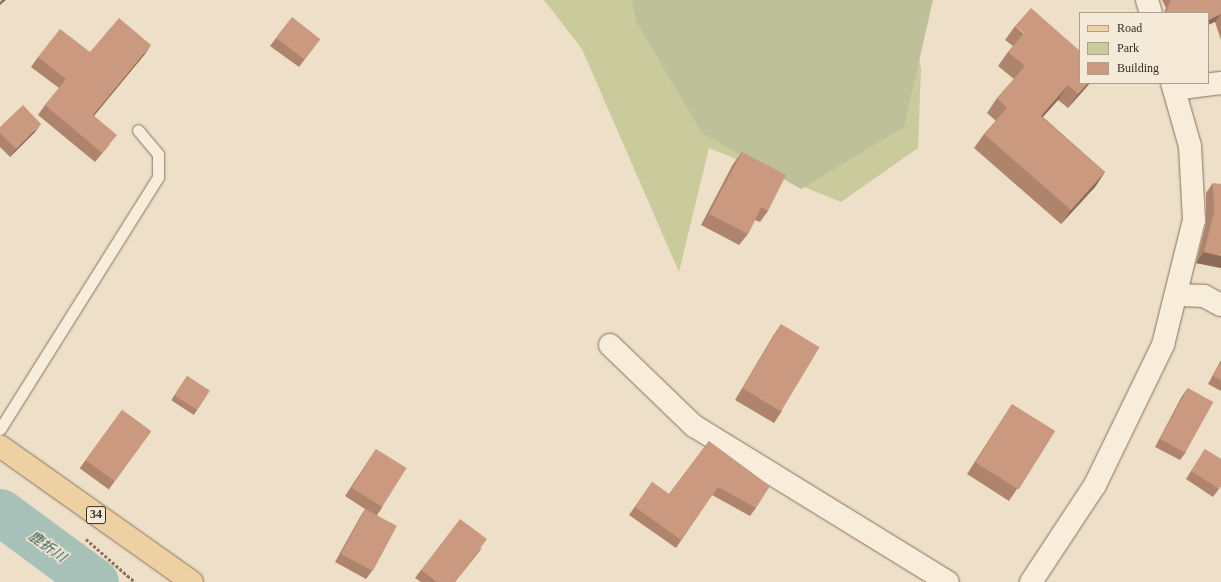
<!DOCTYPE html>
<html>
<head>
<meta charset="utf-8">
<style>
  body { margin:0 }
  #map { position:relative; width:1221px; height:582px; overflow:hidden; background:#eddfc8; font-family:"Times New Roman","Noto Sans JP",serif }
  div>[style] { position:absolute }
  .green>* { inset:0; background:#c9cb9c }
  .cemetery>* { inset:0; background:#bec09a }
  .river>* { height:47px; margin:-23.5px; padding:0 23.5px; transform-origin:23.5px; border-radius:23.5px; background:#a8c1b8 }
  .path>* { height:2.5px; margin-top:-1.25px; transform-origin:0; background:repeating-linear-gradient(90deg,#88715d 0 3px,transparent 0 5px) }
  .roads { filter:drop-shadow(0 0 1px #88715d) drop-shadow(0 0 1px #88715d) }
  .lane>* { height:11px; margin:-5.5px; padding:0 5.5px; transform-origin:5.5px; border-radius:5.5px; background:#f8eddb }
  .street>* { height:22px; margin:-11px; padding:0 11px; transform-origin:11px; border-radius:11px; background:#f8eddb }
  .primary>* { height:22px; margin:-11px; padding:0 11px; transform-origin:11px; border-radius:11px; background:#eed1a2 }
  .wall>* { inset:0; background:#ae846d; transform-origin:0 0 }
  .shaded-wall>* { inset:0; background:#8d6b59 }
  .building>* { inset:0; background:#ca997f; transform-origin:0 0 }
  span { translate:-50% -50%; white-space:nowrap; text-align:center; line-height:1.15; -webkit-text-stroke:3px #f5ead7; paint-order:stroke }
  .shield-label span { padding:1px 3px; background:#f5ead7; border:1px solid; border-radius:3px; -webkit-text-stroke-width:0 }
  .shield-label { font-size:12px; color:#392b20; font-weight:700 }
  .water-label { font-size:14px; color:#305853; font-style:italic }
  .legend { position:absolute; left:1079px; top:12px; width:130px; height:72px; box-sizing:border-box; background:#f5ead7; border:1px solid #aa9e8e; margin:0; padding:5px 7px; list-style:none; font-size:12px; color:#392b20 }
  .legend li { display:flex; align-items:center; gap:8px; height:20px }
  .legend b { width:20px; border:1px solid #aa9e8e }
</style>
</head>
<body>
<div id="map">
  <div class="green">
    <i style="clip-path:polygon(544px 0,907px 0,921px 69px,918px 148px,841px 202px,709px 148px,679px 272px,582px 49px)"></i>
  </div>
  <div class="cemetery">
    <i style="clip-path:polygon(632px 0,933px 0,904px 127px,801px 189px,702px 133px,636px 21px)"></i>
  </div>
  <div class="river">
    <i style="left:0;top:512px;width:118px;rotate:36.4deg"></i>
  </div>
  <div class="path">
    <i style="left:86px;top:539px;width:65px;rotate:41.3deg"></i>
  </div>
  <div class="roads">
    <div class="lane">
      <i style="left:0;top:429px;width:297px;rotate:-57.9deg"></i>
      <i style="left:158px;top:177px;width:23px;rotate:-90deg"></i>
      <i style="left:158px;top:154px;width:31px;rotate:-130deg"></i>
    </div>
    <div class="street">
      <i style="left:1147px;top:0;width:14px;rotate:73deg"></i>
      <i style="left:1174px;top:89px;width:47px;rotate:-7.3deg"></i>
      <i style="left:1177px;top:295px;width:27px;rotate:2deg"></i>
      <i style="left:1204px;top:296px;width:19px;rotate:28deg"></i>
      <i style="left:610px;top:345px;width:117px;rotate:44deg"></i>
      <i style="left:694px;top:426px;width:298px;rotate:31.6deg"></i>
      <i style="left:1031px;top:582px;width:116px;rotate:-56.6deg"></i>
      <i style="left:1095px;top:485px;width:156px;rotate:-64.1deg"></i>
      <i style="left:1163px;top:345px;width:129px;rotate:-76.1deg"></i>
      <i style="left:1194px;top:220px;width:74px;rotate:-93.1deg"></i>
      <i style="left:1190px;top:146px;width:66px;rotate:-105.9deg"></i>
    </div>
    <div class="primary">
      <i style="left:0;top:446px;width:235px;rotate:35.3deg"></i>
    </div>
  </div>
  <div class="wall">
    <i style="clip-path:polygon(1162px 0,1221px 0,1221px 40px,1215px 22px,1208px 13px,1164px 13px,1166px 8px)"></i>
    <i style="clip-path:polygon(1015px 26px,1080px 83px,1090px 83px,1068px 108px,1058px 100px,1043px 117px,1105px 172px,1095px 187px,1061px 224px,974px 148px,984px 134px,996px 121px,987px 113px,997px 98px,1014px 79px,998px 66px,1008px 52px,1013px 46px,1005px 40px)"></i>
    <i style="clip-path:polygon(276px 38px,314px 47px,299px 67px,270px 46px)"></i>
    <i style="clip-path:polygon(90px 52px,145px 54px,94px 116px,110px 144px,95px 162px,38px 115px,45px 105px,59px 88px,31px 67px,38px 57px)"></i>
    <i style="clip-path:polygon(0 127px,35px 132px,10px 157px,0 147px)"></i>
    <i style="clip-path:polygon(742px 152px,768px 211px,760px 222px,755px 220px,748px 234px,739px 245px,701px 225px,733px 164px)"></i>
    <i style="clip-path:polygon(1213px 183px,1221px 268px,1196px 263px,1206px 223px,1206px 193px)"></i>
    <i style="clip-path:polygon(781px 324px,782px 411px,774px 423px,735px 400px,773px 336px)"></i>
    <i style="clip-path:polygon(1221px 360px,1221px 391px,1208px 384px)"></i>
    <i style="left:187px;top:376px;width:27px;height:29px;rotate:33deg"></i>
    <i style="clip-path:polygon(1188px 388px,1186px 452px,1180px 460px,1155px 447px,1182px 396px)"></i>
    <i style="clip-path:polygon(1012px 404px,1017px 489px,1009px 501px,967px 474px)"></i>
    <i style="left:122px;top:410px;width:36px;height:72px;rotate:36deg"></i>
    <i style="clip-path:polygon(709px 441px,756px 508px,750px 516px,712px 495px,676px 548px,629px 515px,652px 482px,669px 494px)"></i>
    <i style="clip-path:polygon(376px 449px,382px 508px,377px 515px,372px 571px,366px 579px,335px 562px,360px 517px,365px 509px,345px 496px)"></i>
    <i style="clip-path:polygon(1205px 449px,1221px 486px,1213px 497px,1186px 479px)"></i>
    <i style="clip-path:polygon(482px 548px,455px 582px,421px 582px,415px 578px,421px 570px)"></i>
  </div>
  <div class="shaded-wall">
    <i style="clip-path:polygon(2px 0,6px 0,0 5px,0 2px)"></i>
    <i style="clip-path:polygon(1221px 14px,1215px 22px,1208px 25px,1208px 20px)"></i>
    <i style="clip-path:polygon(151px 45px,145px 54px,86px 125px,93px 115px)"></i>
    <i style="clip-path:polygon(1088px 83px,1090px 83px,1068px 108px,1078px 94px)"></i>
    <i style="clip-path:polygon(1068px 85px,1058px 100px,1031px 130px,1041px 116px)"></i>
    <i style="clip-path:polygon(41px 124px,35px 132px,10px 157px,16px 149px)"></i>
    <i style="clip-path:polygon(1105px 172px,1095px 187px,1061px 224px,1071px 210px)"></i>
    <i style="clip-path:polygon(1204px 252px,1221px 256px,1221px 268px,1196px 263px)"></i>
  </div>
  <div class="building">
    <i style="clip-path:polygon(1171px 0,1221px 0,1221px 15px,1221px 14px,1208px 20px,1208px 13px,1166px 13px)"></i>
    <i style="clip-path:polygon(1031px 8px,1080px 51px,1080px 83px,1088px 83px,1078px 94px,1068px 85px,1041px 116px,1105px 172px,1071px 210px,984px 134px,1007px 108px,997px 98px,1025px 66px,1008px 52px,1024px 33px,1015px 26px)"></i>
    <i style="left:292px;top:17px;width:36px;height:26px;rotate:38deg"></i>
    <i style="clip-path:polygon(119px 18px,151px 45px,93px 115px,117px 135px,102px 153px,45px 105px,66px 79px,38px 57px,60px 29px,90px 52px)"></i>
    <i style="clip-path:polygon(23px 105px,41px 124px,16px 149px,0 133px,0 127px)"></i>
    <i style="clip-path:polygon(742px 152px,786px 175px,768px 211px,761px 207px,748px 234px,709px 214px)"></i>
    <i style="clip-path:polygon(1213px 183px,1221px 184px,1221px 256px,1204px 252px,1214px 212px)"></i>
    <i style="left:781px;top:324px;width:45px;height:75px;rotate:31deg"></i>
    <i style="clip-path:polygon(1221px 362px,1221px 380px,1213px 376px)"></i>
    <i style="left:187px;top:376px;width:27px;height:23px;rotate:33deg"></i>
    <i style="left:1188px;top:388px;width:29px;height:58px;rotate:29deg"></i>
    <i style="left:1012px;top:404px;width:51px;height:69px;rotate:32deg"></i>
    <i style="left:122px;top:410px;width:36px;height:62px;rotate:36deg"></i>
    <i style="clip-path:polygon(709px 441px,770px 486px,756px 508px,718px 487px,681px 540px,635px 507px,652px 482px,669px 494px)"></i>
    <i style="left:376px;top:449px;width:36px;height:46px;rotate:32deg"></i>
    <i style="clip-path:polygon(1205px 449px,1221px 459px,1221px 486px,1219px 489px,1191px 471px)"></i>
    <i style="left:365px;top:509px;width:36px;height:51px;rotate:28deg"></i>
    <i style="clip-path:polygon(460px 519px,487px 539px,455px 582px,437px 582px,421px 570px)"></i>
  </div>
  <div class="shield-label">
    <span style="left:96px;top:515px">34</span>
  </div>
  <div class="water-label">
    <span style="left:47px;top:547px;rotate:36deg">鹿折川</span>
  </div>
  <ul class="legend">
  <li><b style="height:5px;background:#eed1a2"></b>Road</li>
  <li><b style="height:11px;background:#c9cb9c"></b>Park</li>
  <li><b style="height:11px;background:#ca997f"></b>Building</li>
  </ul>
</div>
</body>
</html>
